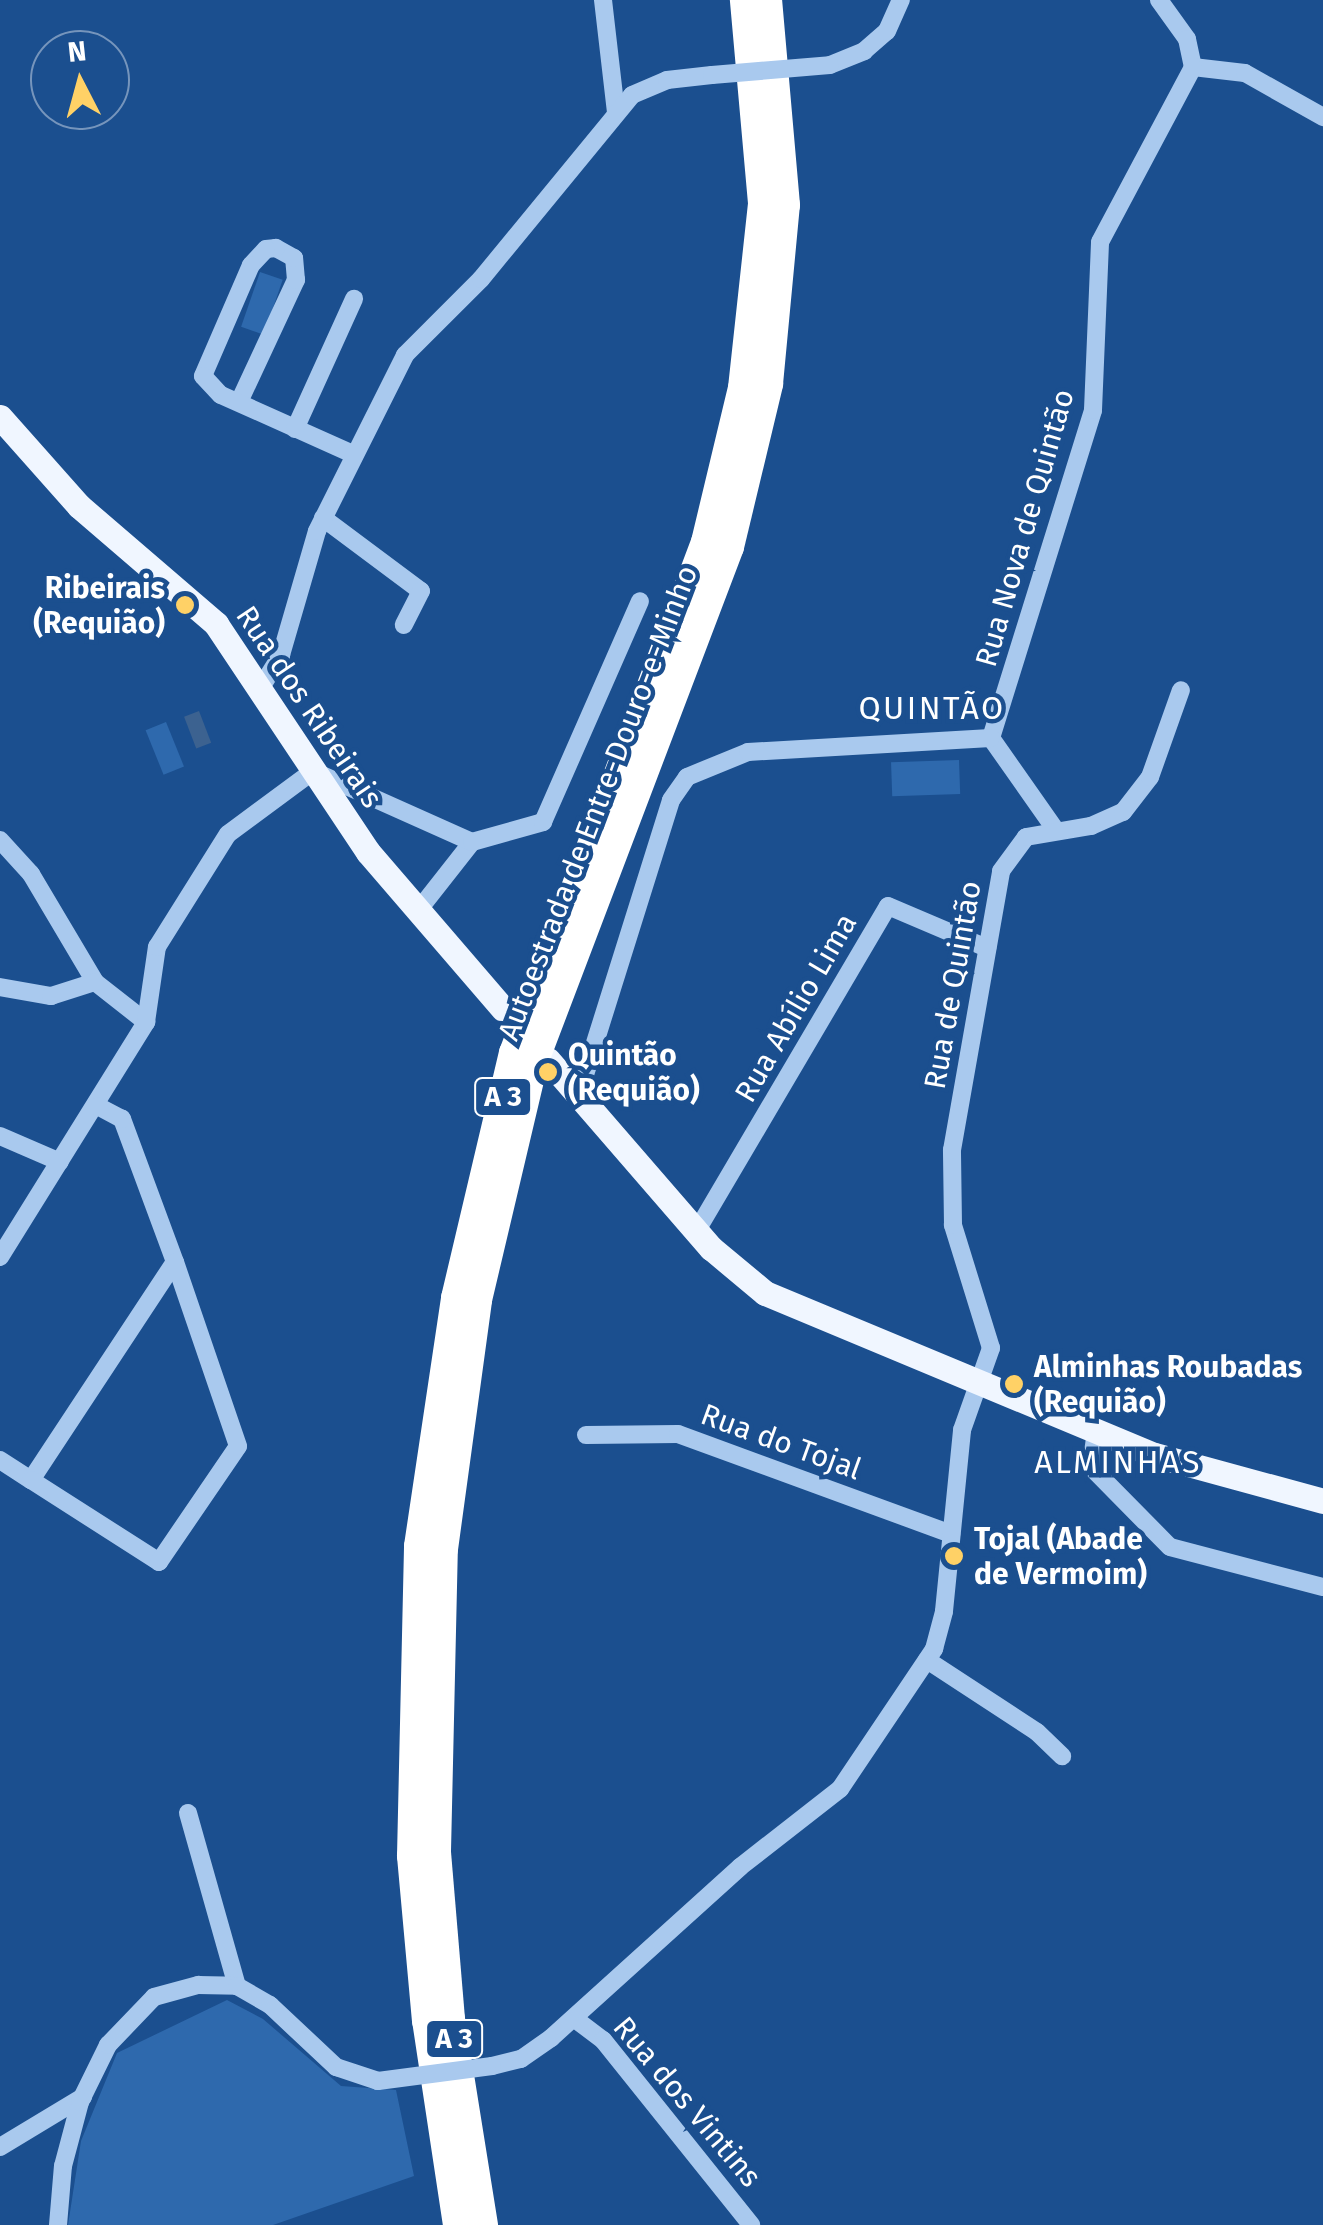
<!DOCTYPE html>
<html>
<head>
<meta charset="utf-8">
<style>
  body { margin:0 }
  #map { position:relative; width:1323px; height:2225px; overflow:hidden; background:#1b4f8f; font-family:"Fira Sans",sans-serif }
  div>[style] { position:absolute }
  .green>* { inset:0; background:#2e69ad; transform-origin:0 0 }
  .water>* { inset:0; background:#3c6290; transform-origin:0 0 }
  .minor>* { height:18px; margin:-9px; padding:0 9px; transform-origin:9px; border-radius:9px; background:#a9c9ee }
  .major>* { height:25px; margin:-12.5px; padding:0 12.5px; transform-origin:12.5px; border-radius:12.5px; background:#f0f6ff }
  .highway>* { height:28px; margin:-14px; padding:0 14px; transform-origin:14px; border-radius:14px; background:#fff }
  .minor-bridge>* { height:18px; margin:-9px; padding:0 9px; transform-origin:9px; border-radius:9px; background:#a9c9ee }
  .dots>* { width:28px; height:28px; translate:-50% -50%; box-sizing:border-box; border:5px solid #1b4f8f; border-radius:50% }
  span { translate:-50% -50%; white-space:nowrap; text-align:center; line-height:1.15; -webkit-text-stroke:9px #1b4f8f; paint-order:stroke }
  .shield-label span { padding:2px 8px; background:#1b4f8f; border:2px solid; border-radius:8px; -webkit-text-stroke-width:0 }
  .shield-label { font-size:28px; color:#fff; font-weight:700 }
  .street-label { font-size:30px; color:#fff }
  .poi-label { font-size:30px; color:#fff; font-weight:700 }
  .right { translate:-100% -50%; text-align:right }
  .left { translate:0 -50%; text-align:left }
  .neighbourhood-label { font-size:32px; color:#fff; letter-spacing:2.5px }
  .north { position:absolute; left:30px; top:30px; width:100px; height:100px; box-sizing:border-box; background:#1b4f8f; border:2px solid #7695bc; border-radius:50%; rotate:354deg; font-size:28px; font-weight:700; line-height:40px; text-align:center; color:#fff }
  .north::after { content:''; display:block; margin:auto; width:35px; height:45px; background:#ffd166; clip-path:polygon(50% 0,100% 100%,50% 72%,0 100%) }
</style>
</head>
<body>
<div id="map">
  <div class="green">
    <i style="left:260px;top:272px;width:24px;height:58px;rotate:19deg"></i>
    <i style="left:166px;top:722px;width:48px;height:22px;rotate:68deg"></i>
    <i style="left:959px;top:760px;width:34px;height:68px;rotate:88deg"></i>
    <i style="clip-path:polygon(227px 2000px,263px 2019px,341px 2086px,396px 2090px,414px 2176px,273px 2225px,68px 2225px,81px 2141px,117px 2053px)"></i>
  </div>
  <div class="water">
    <i style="left:199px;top:711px;width:34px;height:16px;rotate:69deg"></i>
  </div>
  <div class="minor">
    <i style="left:603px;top:0;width:113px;rotate:83.4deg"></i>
    <i style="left:1159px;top:0;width:48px;rotate:54.3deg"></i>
    <i style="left:1187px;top:39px;width:29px;rotate:78deg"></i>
    <i style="left:830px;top:65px;width:37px;rotate:-22deg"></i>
    <i style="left:864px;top:51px;width:30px;rotate:-41deg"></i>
    <i style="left:887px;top:31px;width:34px;rotate:-66deg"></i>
    <i style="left:1193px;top:67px;width:52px;rotate:6.6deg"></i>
    <i style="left:1245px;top:73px;width:90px;rotate:29.4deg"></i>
    <i style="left:239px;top:402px;width:135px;rotate:-65deg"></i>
    <i style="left:296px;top:280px;width:22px;rotate:-95deg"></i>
    <i style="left:294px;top:258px;width:21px;rotate:-151deg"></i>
    <i style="left:276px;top:248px;width:10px;rotate:174deg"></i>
    <i style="left:266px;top:249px;width:22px;rotate:133deg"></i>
    <i style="left:251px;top:265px;width:121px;rotate:113.4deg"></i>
    <i style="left:203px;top:376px;width:26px;rotate:47deg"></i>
    <i style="left:221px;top:395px;width:145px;rotate:24.1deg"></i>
    <i style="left:295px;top:429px;width:143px;rotate:-65.6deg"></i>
    <i style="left:323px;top:518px;width:122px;rotate:36.7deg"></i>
    <i style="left:421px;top:591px;width:38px;rotate:117deg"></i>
    <i style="left:260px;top:689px;width:40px;rotate:-58deg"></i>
    <i style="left:281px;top:655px;width:129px;rotate:-73.8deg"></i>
    <i style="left:317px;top:531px;width:197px;rotate:-63.4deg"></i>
    <i style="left:405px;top:355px;width:107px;rotate:-45deg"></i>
    <i style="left:481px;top:279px;width:238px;rotate:-50.6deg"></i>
    <i style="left:632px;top:95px;width:38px;rotate:-23deg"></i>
    <i style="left:667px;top:80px;width:45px;rotate:-6.3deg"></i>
    <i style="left:991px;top:738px;width:343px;rotate:-72.7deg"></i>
    <i style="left:1093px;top:410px;width:168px;rotate:-87.6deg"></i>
    <i style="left:1100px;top:242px;width:198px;rotate:-62deg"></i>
    <i style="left:991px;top:738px;width:111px;rotate:54.9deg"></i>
    <i style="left:0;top:840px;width:46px;rotate:47.6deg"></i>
    <i style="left:31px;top:874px;width:126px;rotate:59.3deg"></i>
    <i style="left:95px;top:982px;width:65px;rotate:38.1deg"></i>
    <i style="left:417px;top:912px;width:89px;rotate:-51.8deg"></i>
    <i style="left:0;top:987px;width:52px;rotate:10deg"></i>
    <i style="left:51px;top:996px;width:46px;rotate:-17.7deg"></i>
    <i style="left:578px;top:1097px;width:311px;rotate:-72.6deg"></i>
    <i style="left:671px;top:800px;width:28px;rotate:-55deg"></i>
    <i style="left:687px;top:777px;width:66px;rotate:-22.3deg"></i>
    <i style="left:748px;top:752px;width:243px;rotate:-3.3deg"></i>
    <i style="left:0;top:1136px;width:65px;rotate:23.4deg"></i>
    <i style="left:696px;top:1232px;width:378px;rotate:-59.5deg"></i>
    <i style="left:888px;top:906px;width:108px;rotate:23deg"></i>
    <i style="left:0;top:1257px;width:277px;rotate:-58.1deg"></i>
    <i style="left:146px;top:1022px;width:76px;rotate:-81.7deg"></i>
    <i style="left:157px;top:947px;width:133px;rotate:-57.9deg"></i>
    <i style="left:228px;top:834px;width:106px;rotate:-36.5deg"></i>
    <i style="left:313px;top:771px;width:174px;rotate:24.1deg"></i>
    <i style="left:472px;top:842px;width:74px;rotate:-15.7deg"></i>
    <i style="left:543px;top:822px;width:241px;rotate:-66.3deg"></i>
    <i style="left:1096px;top:1431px;width:36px;rotate:98deg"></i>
    <i style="left:1091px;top:1467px;width:112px;rotate:45.4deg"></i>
    <i style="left:1170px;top:1547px;width:158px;rotate:14.7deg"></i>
    <i style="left:586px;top:1435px;width:92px;rotate:-0.6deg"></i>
    <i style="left:678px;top:1434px;width:291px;rotate:20.1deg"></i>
    <i style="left:0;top:1460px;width:37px;rotate:33deg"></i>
    <i style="left:31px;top:1480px;width:261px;rotate:-56.6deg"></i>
    <i style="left:175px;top:1262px;width:153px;rotate:-110.3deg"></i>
    <i style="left:122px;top:1119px;width:27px;rotate:-152deg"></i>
    <i style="left:31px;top:1480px;width:152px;rotate:32.6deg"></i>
    <i style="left:159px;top:1562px;width:140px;rotate:-55.7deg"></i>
    <i style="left:238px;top:1446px;width:194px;rotate:-108.9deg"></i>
    <i style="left:927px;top:1660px;width:131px;rotate:33.2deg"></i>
    <i style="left:1037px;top:1732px;width:35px;rotate:44deg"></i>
    <i style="left:188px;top:1813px;width:180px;rotate:74.2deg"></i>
    <i style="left:575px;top:2019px;width:35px;rotate:37deg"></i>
    <i style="left:603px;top:2040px;width:237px;rotate:51.3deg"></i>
    <i style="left:492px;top:2066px;width:30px;rotate:-14deg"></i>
    <i style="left:521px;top:2059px;width:37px;rotate:-35deg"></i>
    <i style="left:551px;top:2038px;width:255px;rotate:-42.1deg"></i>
    <i style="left:740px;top:1867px;width:127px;rotate:-38deg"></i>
    <i style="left:840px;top:1789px;width:169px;rotate:-56.1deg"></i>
    <i style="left:934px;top:1649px;width:39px;rotate:-75deg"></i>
    <i style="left:944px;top:1611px;width:182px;rotate:-84.3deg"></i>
    <i style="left:962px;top:1430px;width:87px;rotate:-70.5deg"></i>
    <i style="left:991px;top:1348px;width:129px;rotate:-107.2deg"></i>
    <i style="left:953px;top:1225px;width:75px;rotate:-90.8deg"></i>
    <i style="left:952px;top:1150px;width:283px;rotate:-80deg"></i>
    <i style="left:1001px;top:871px;width:42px;rotate:-53.7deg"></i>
    <i style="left:1026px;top:837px;width:66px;rotate:-9.6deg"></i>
    <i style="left:1091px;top:826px;width:35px;rotate:-24deg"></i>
    <i style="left:1123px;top:812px;width:44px;rotate:-52.4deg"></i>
    <i style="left:1150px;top:777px;width:92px;rotate:-70.4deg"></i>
    <i style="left:0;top:2147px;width:97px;rotate:-31.1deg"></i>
    <i style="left:58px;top:2225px;width:59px;rotate:-85.2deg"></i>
    <i style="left:63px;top:2166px;width:66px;rotate:-75.1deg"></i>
    <i style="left:80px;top:2102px;width:64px;rotate:-63.8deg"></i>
    <i style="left:108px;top:2045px;width:66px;rotate:-46.2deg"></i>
    <i style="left:154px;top:1997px;width:46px;rotate:-15.3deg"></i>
    <i style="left:198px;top:1985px;width:39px;rotate:1deg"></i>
    <i style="left:237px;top:1986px;width:38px;rotate:30deg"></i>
    <i style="left:270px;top:2005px;width:91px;rotate:43.2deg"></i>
    <i style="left:336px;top:2067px;width:44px;rotate:18.4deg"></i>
  </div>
  <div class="major">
    <i style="left:0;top:417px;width:119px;rotate:48.4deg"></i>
    <i style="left:79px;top:506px;width:181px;rotate:40.7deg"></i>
    <i style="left:216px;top:624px;width:274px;rotate:56.3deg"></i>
    <i style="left:368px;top:852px;width:207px;rotate:49.3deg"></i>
    <i style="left:548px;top:1060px;width:249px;rotate:49.1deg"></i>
    <i style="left:711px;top:1248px;width:70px;rotate:39.8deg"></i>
    <i style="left:765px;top:1293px;width:422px;rotate:22.6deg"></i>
    <i style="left:1155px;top:1455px;width:174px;rotate:15.3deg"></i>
  </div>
  <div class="highway">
    <i style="left:457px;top:2225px;width:206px;rotate:-98.6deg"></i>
    <i style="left:426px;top:2021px;width:166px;rotate:-95.2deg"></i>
    <i style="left:411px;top:1856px;width:310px;rotate:-88.7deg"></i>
    <i style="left:418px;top:1546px;width:251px;rotate:-81.5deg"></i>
    <i style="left:455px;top:1298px;width:252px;rotate:-76.7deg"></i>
    <i style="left:513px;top:1053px;width:546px;rotate:-69.41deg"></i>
    <i style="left:705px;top:542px;width:158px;rotate:-76.5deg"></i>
    <i style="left:742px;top:388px;width:186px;rotate:-83.8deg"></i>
    <i style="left:762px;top:203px;width:204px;rotate:-95.1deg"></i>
    <i style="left:484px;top:2225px;width:209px;rotate:-99.1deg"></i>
    <i style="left:451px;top:2019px;width:169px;rotate:-94.8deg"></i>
    <i style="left:437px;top:1851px;width:302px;rotate:-88.7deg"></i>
    <i style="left:444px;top:1549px;width:251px;rotate:-82.2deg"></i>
    <i style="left:478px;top:1300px;width:244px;rotate:-76.7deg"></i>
    <i style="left:534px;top:1063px;width:552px;rotate:-69.2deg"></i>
    <i style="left:730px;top:547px;width:168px;rotate:-76.5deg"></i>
    <i style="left:769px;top:384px;width:180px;rotate:-84.6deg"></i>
    <i style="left:786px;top:205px;width:206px;rotate:-95deg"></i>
  </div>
  <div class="minor-bridge">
    <i style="left:712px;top:75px;width:118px;rotate:-4.8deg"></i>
    <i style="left:378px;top:2081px;width:115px;rotate:-7.5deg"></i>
  </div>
  <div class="dots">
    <i style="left:185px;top:605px;background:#ffd166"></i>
    <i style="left:548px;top:1072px;background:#ffd166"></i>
    <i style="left:1014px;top:1384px;background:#ffd166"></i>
    <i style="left:954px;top:1556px;background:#ffd166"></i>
  </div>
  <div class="shield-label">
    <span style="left:503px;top:1097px">A 3</span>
    <span style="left:454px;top:2039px">A 3</span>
  </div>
  <div class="street-label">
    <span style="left:1025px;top:528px;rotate:-74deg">Rua Nova de Quintão</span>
    <span style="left:309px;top:707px;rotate:56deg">Rua dos Ribeirais</span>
    <span style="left:598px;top:803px;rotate:-69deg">Autoestrada de Entre-Douro-e-Minho</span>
    <span style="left:953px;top:985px;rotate:-80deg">Rua de Quintão</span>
    <span style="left:796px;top:1008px;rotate:-60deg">Rua Abílio Lima</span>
    <span style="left:781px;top:1442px;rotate:20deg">Rua do Tojal</span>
    <span style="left:687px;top:2102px;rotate:50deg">Rua dos Vintins</span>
  </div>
  <div class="poi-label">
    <span class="right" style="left:165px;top:605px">Ribeirais<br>(Requião)</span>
    <span class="left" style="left:568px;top:1072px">Quintão<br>(Requião)</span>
    <span class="left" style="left:1034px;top:1384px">Alminhas Roubadas<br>(Requião)</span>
    <span class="left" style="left:974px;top:1556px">Tojal (Abade<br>de Vermoim)</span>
  </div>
  <div class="neighbourhood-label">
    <span style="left:932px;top:708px">QUINTÃO</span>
    <span style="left:1118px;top:1462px">ALMINHAS</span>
  </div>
  <div class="north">N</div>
</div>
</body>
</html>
